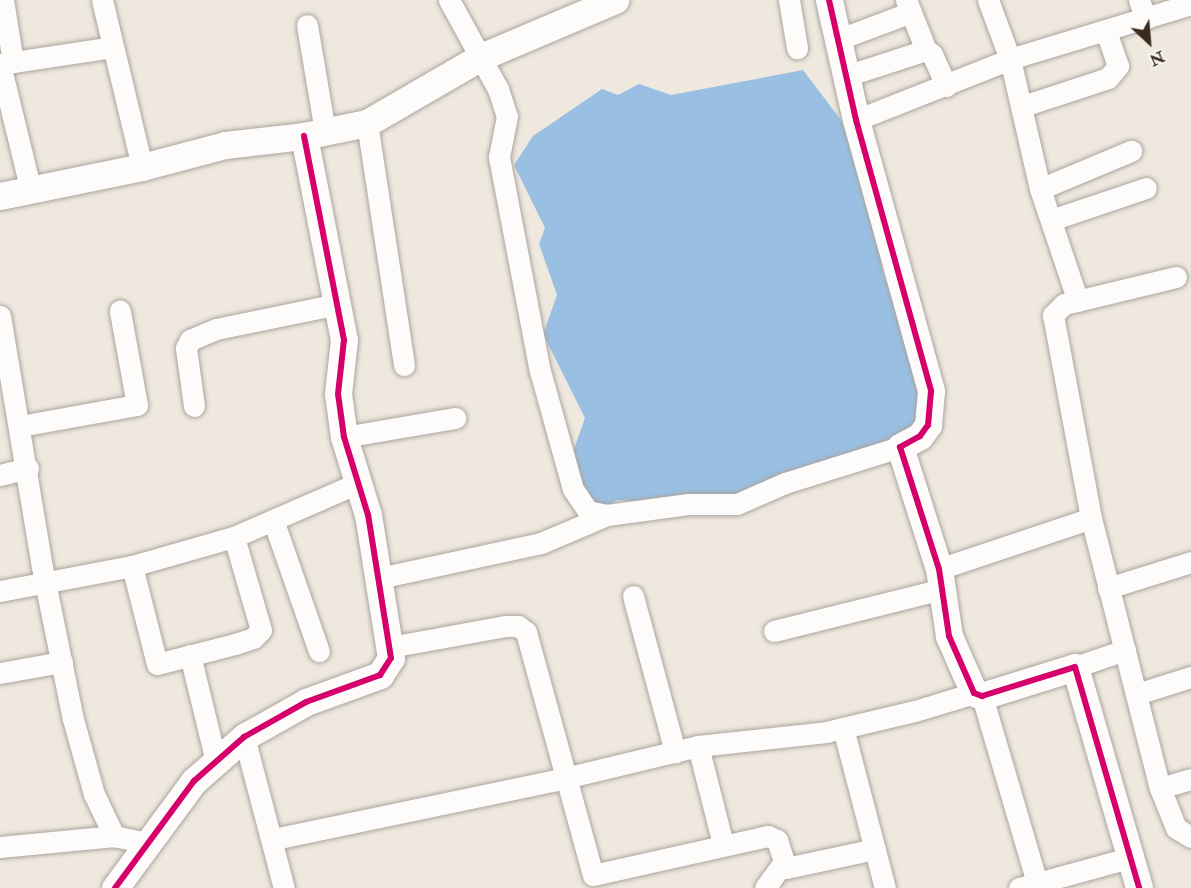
<!DOCTYPE html>
<html>
<head>
<meta charset="utf-8">
<style>
  body { margin:0 }
  #map { position:relative; width:1191px; height:888px; overflow:hidden; background:#efe8df; font-family:"IM FELL Double Pica",serif }
  div>[style] { position:absolute }
  .water>* { inset:0; background:#99c0e3 }
  .roads { filter:drop-shadow(0 0 2px #aba49e) drop-shadow(0 0 2px #aba49e) }
  .minor>* { height:21px; margin:-10.5px; padding:0 10.5px; transform-origin:10.5px; border-radius:10.5px; background:#fdfcfa }
  .tertiary>* { height:27px; margin:-13.5px; padding:0 13.5px; transform-origin:13.5px; border-radius:13.5px; background:#fdfcfa }
  .cycleway>* { height:6px; margin:-3px; padding:0 3px; transform-origin:3px; border-radius:3px; background:#d6006c }
  span { translate:-50% -50%; white-space:nowrap; text-align:center; line-height:1.15; -webkit-text-stroke:5px #f6f6f2; paint-order:stroke }
  .north { position:absolute; left:1119px; top:12px; width:60px; height:60px; -webkit-text-stroke:4px #f6f6f2; paint-order:stroke; rotate:154deg; font-size:16px; font-weight:700; line-height:24px; text-align:center; color:#3b2a1e }
  .north::after { content:''; display:block; margin:auto; width:21px; height:27px; background:#3b2a1e; clip-path:polygon(50% 0,100% 100%,50% 72%,0 100%) }
</style>
</head>
<body>
<div id="map">
  <div class="water">
    <i style="clip-path:polygon(803px 70px,847px 128px,878px 210px,883px 273px,929px 395px,905px 439px,735px 496px,645px 503px,618px 500px,597px 511px,568px 466px,585px 418px,543px 334px,557px 295px,539px 244px,545px 228px,514px 165px,533px 136px,602px 89px,618px 95px,639px 84px,671px 95px)"></i>
  </div>
  <div class="roads">
    <div class="minor">
      <i style="left:3px;top:0;width:63px;rotate:80.8deg"></i>
      <i style="left:102px;top:0;width:172px;rotate:76.5deg"></i>
      <i style="left:449px;top:0;width:102px;rotate:61.2deg"></i>
      <i style="left:498px;top:89px;width:28px;rotate:72deg"></i>
      <i style="left:507px;top:116px;width:42px;rotate:101deg"></i>
      <i style="left:499px;top:157px;width:218px;rotate:79.2deg"></i>
      <i style="left:540px;top:371px;width:123px;rotate:74.4deg"></i>
      <i style="left:573px;top:489px;width:27px;rotate:56deg"></i>
      <i style="left:588px;top:511px;width:19px;rotate:12deg"></i>
      <i style="left:607px;top:515px;width:82px;rotate:-7.7deg"></i>
      <i style="left:688px;top:504px;width:49px"></i>
      <i style="left:737px;top:504px;width:52px;rotate:-23.6deg"></i>
      <i style="left:785px;top:483px;width:121px;rotate:-17.4deg"></i>
      <i style="left:789px;top:0;width:49px;rotate:80.5deg"></i>
      <i style="left:906px;top:0;width:54px;rotate:68.2deg"></i>
      <i style="left:926px;top:50px;width:7px;rotate:34deg"></i>
      <i style="left:932px;top:54px;width:35px;rotate:66deg"></i>
      <i style="left:988px;top:0;width:63px;rotate:69.6deg"></i>
      <i style="left:1010px;top:59px;width:133px;rotate:77deg"></i>
      <i style="left:1040px;top:189px;width:118px;rotate:71.3deg"></i>
      <i style="left:1139px;top:0;width:20px;rotate:70deg"></i>
      <i style="left:307px;top:25px;width:108px;rotate:80.4deg"></i>
      <i style="left:837px;top:40px;width:79px;rotate:-20.7deg"></i>
      <i style="left:0;top:64px;width:131px;rotate:76.3deg"></i>
      <i style="left:0;top:64px;width:113px;rotate:-8.6deg"></i>
      <i style="left:846px;top:76px;width:84px;rotate:-18deg"></i>
      <i style="left:1023px;top:106px;width:89px;rotate:-18.2deg"></i>
      <i style="left:1108px;top:78px;width:16px;rotate:-50deg"></i>
      <i style="left:1118px;top:66px;width:36px;rotate:-109deg"></i>
      <i style="left:856px;top:120px;width:166px;rotate:-21.6deg"></i>
      <i style="left:1010px;top:59px;width:189px;rotate:-16.9deg"></i>
      <i style="left:367px;top:123px;width:245px;rotate:81.3deg"></i>
      <i style="left:1040px;top:189px;width:99px;rotate:-22.7deg"></i>
      <i style="left:1051px;top:220px;width:100px;rotate:-18.6deg"></i>
      <i style="left:1176px;top:277px;width:115px;rotate:166.4deg"></i>
      <i style="left:1064px;top:304px;width:16px;rotate:135deg"></i>
      <i style="left:1053px;top:315px;width:207px;rotate:79.4deg"></i>
      <i style="left:1091px;top:518px;width:279px;rotate:75.7deg"></i>
      <i style="left:1160px;top:788px;width:43px;rotate:68.2deg"></i>
      <i style="left:1176px;top:828px;width:17px;rotate:31deg"></i>
      <i style="left:0;top:316px;width:254px;rotate:80.5deg"></i>
      <i style="left:42px;top:567px;width:155px;rotate:78.5deg"></i>
      <i style="left:73px;top:719px;width:78px;rotate:74.4deg"></i>
      <i style="left:94px;top:794px;width:47px;rotate:64.5deg"></i>
      <i style="left:194px;top:406px;width:59px;rotate:-97.9deg"></i>
      <i style="left:186px;top:348px;width:9px;rotate:-63deg"></i>
      <i style="left:190px;top:340px;width:28px;rotate:-23deg"></i>
      <i style="left:216px;top:329px;width:125px;rotate:-11.6deg"></i>
      <i style="left:20px;top:426px;width:119px;rotate:-10.2deg"></i>
      <i style="left:137px;top:405px;width:96px;rotate:-100.3deg"></i>
      <i style="left:344px;top:437px;width:113px;rotate:-9.7deg"></i>
      <i style="left:0;top:475px;width:29px;rotate:-14deg"></i>
      <i style="left:273px;top:520px;width:139px;rotate:70.7deg"></i>
      <i style="left:132px;top:566px;width:101px;rotate:75.7deg"></i>
      <i style="left:157px;top:664px;width:81px;rotate:-14.4deg"></i>
      <i style="left:235px;top:644px;width:19px;rotate:-18deg"></i>
      <i style="left:253px;top:638px;width:11px;rotate:-45deg"></i>
      <i style="left:261px;top:630px;width:97px;rotate:-106.2deg"></i>
      <i style="left:939px;top:569px;width:160px;rotate:-18.5deg"></i>
      <i style="left:379px;top:578px;width:166px;rotate:-12.2deg"></i>
      <i style="left:541px;top:543px;width:72px;rotate:-23deg"></i>
      <i style="left:1108px;top:588px;width:87px;rotate:-17.4deg"></i>
      <i style="left:0;top:591px;width:134px;rotate:-10.7deg"></i>
      <i style="left:132px;top:566px;width:106px;rotate:-15.9deg"></i>
      <i style="left:234px;top:537px;width:135px;rotate:-23.5deg"></i>
      <i style="left:633px;top:596px;width:162px;rotate:74.9deg"></i>
      <i style="left:774px;top:631px;width:174px;rotate:-14deg"></i>
      <i style="left:390px;top:647px;width:118px;rotate:-10.3deg"></i>
      <i style="left:506px;top:626px;width:12px"></i>
      <i style="left:518px;top:626px;width:10px;rotate:37deg"></i>
      <i style="left:526px;top:632px;width:252px;rotate:74.6deg"></i>
      <i style="left:593px;top:875px;width:179px;rotate:-12.6deg"></i>
      <i style="left:768px;top:836px;width:10px;rotate:24deg"></i>
      <i style="left:777px;top:840px;width:29px;rotate:72deg"></i>
      <i style="left:786px;top:868px;width:91px;rotate:-12.1deg"></i>
      <i style="left:190px;top:655px;width:110px;rotate:76.3deg"></i>
      <i style="left:1075px;top:667px;width:53px;rotate:-18.8deg"></i>
      <i style="left:0;top:673px;width:63px;rotate:-10.1deg"></i>
      <i style="left:1137px;top:694px;width:57px;rotate:-17.5deg"></i>
      <i style="left:982px;top:696px;width:195px;rotate:73.6deg"></i>
      <i style="left:843px;top:728px;width:165px;rotate:75.3deg"></i>
      <i style="left:244px;top:737px;width:156px;rotate:75.2deg"></i>
      <i style="left:698px;top:746px;width:101px;rotate:75.7deg"></i>
      <i style="left:1160px;top:788px;width:32px;rotate:-16deg"></i>
      <i style="left:274px;top:839px;width:297px;rotate:-11.8deg"></i>
      <i style="left:565px;top:778px;width:137px;rotate:-13.5deg"></i>
      <i style="left:698px;top:746px;width:129px;rotate:-6.2deg"></i>
      <i style="left:826px;top:732px;width:91px;rotate:-13.3deg"></i>
      <i style="left:915px;top:711px;width:62px;rotate:-17deg"></i>
      <i style="left:0;top:847px;width:115px;rotate:-5.5deg"></i>
      <i style="left:114px;top:836px;width:35px;rotate:12deg"></i>
      <i style="left:765px;top:888px;width:31px;rotate:-54deg"></i>
      <i style="left:1019px;top:888px;width:117px;rotate:-15.3deg"></i>
    </div>
    <div class="tertiary">
      <i style="left:829px;top:0;width:123px;rotate:77.3deg"></i>
      <i style="left:856px;top:120px;width:281px;rotate:74.5deg"></i>
      <i style="left:931px;top:391px;width:34px;rotate:95deg"></i>
      <i style="left:928px;top:425px;width:14px;rotate:126deg"></i>
      <i style="left:920px;top:436px;width:23px;rotate:151deg"></i>
      <i style="left:900px;top:447px;width:128px;rotate:72.3deg"></i>
      <i style="left:939px;top:569px;width:68px;rotate:81.5deg"></i>
      <i style="left:949px;top:636px;width:62px;rotate:66.3deg"></i>
      <i style="left:974px;top:693px;width:9px;rotate:21deg"></i>
      <i style="left:982px;top:696px;width:97px;rotate:-17.3deg"></i>
      <i style="left:1075px;top:667px;width:230px;rotate:73.8deg"></i>
      <i style="left:0;top:196px;width:145px;rotate:-11.5deg"></i>
      <i style="left:142px;top:167px;width:86px;rotate:-14.8deg"></i>
      <i style="left:225px;top:145px;width:80px;rotate:-6.5deg"></i>
      <i style="left:304px;top:136px;width:64px;rotate:-11.7deg"></i>
      <i style="left:367px;top:123px;width:132px;rotate:-30.1deg"></i>
      <i style="left:481px;top:57px;width:146px;rotate:-23deg"></i>
      <i style="left:115px;top:888px;width:133px;rotate:-53.6deg"></i>
      <i style="left:194px;top:781px;width:67px;rotate:-41.3deg"></i>
      <i style="left:244px;top:737px;width:71px;rotate:-29.4deg"></i>
      <i style="left:306px;top:702px;width:79px;rotate:-20deg"></i>
      <i style="left:380px;top:675px;width:20px;rotate:-57deg"></i>
      <i style="left:391px;top:658px;width:145px;rotate:-99.1deg"></i>
      <i style="left:368px;top:515px;width:82px;rotate:-107.1deg"></i>
      <i style="left:344px;top:437px;width:43px;rotate:-97.9deg"></i>
      <i style="left:338px;top:394px;width:54px;rotate:-83.7deg"></i>
      <i style="left:344px;top:340px;width:208px;rotate:-101.1deg"></i>
    </div>
  </div>
  <div class="cycleway">
    <i style="left:829px;top:0;width:123px;rotate:77.3deg"></i>
    <i style="left:856px;top:120px;width:281px;rotate:74.5deg"></i>
    <i style="left:931px;top:391px;width:34px;rotate:95deg"></i>
    <i style="left:928px;top:425px;width:14px;rotate:126deg"></i>
    <i style="left:920px;top:436px;width:23px;rotate:151deg"></i>
    <i style="left:900px;top:447px;width:128px;rotate:72.3deg"></i>
    <i style="left:939px;top:569px;width:68px;rotate:81.5deg"></i>
    <i style="left:949px;top:636px;width:62px;rotate:66.3deg"></i>
    <i style="left:974px;top:693px;width:9px;rotate:21deg"></i>
    <i style="left:982px;top:696px;width:97px;rotate:-17.3deg"></i>
    <i style="left:1075px;top:667px;width:230px;rotate:73.8deg"></i>
    <i style="left:115px;top:888px;width:133px;rotate:-53.6deg"></i>
    <i style="left:194px;top:781px;width:67px;rotate:-41.3deg"></i>
    <i style="left:244px;top:737px;width:71px;rotate:-29.4deg"></i>
    <i style="left:306px;top:702px;width:79px;rotate:-20deg"></i>
    <i style="left:380px;top:675px;width:20px;rotate:-57deg"></i>
    <i style="left:391px;top:658px;width:145px;rotate:-99.1deg"></i>
    <i style="left:368px;top:515px;width:82px;rotate:-107.1deg"></i>
    <i style="left:344px;top:437px;width:43px;rotate:-97.9deg"></i>
    <i style="left:338px;top:394px;width:54px;rotate:-83.7deg"></i>
    <i style="left:344px;top:340px;width:208px;rotate:-101.1deg"></i>
  </div>
  <div class="north">N</div>
</div>
</body>
</html>
